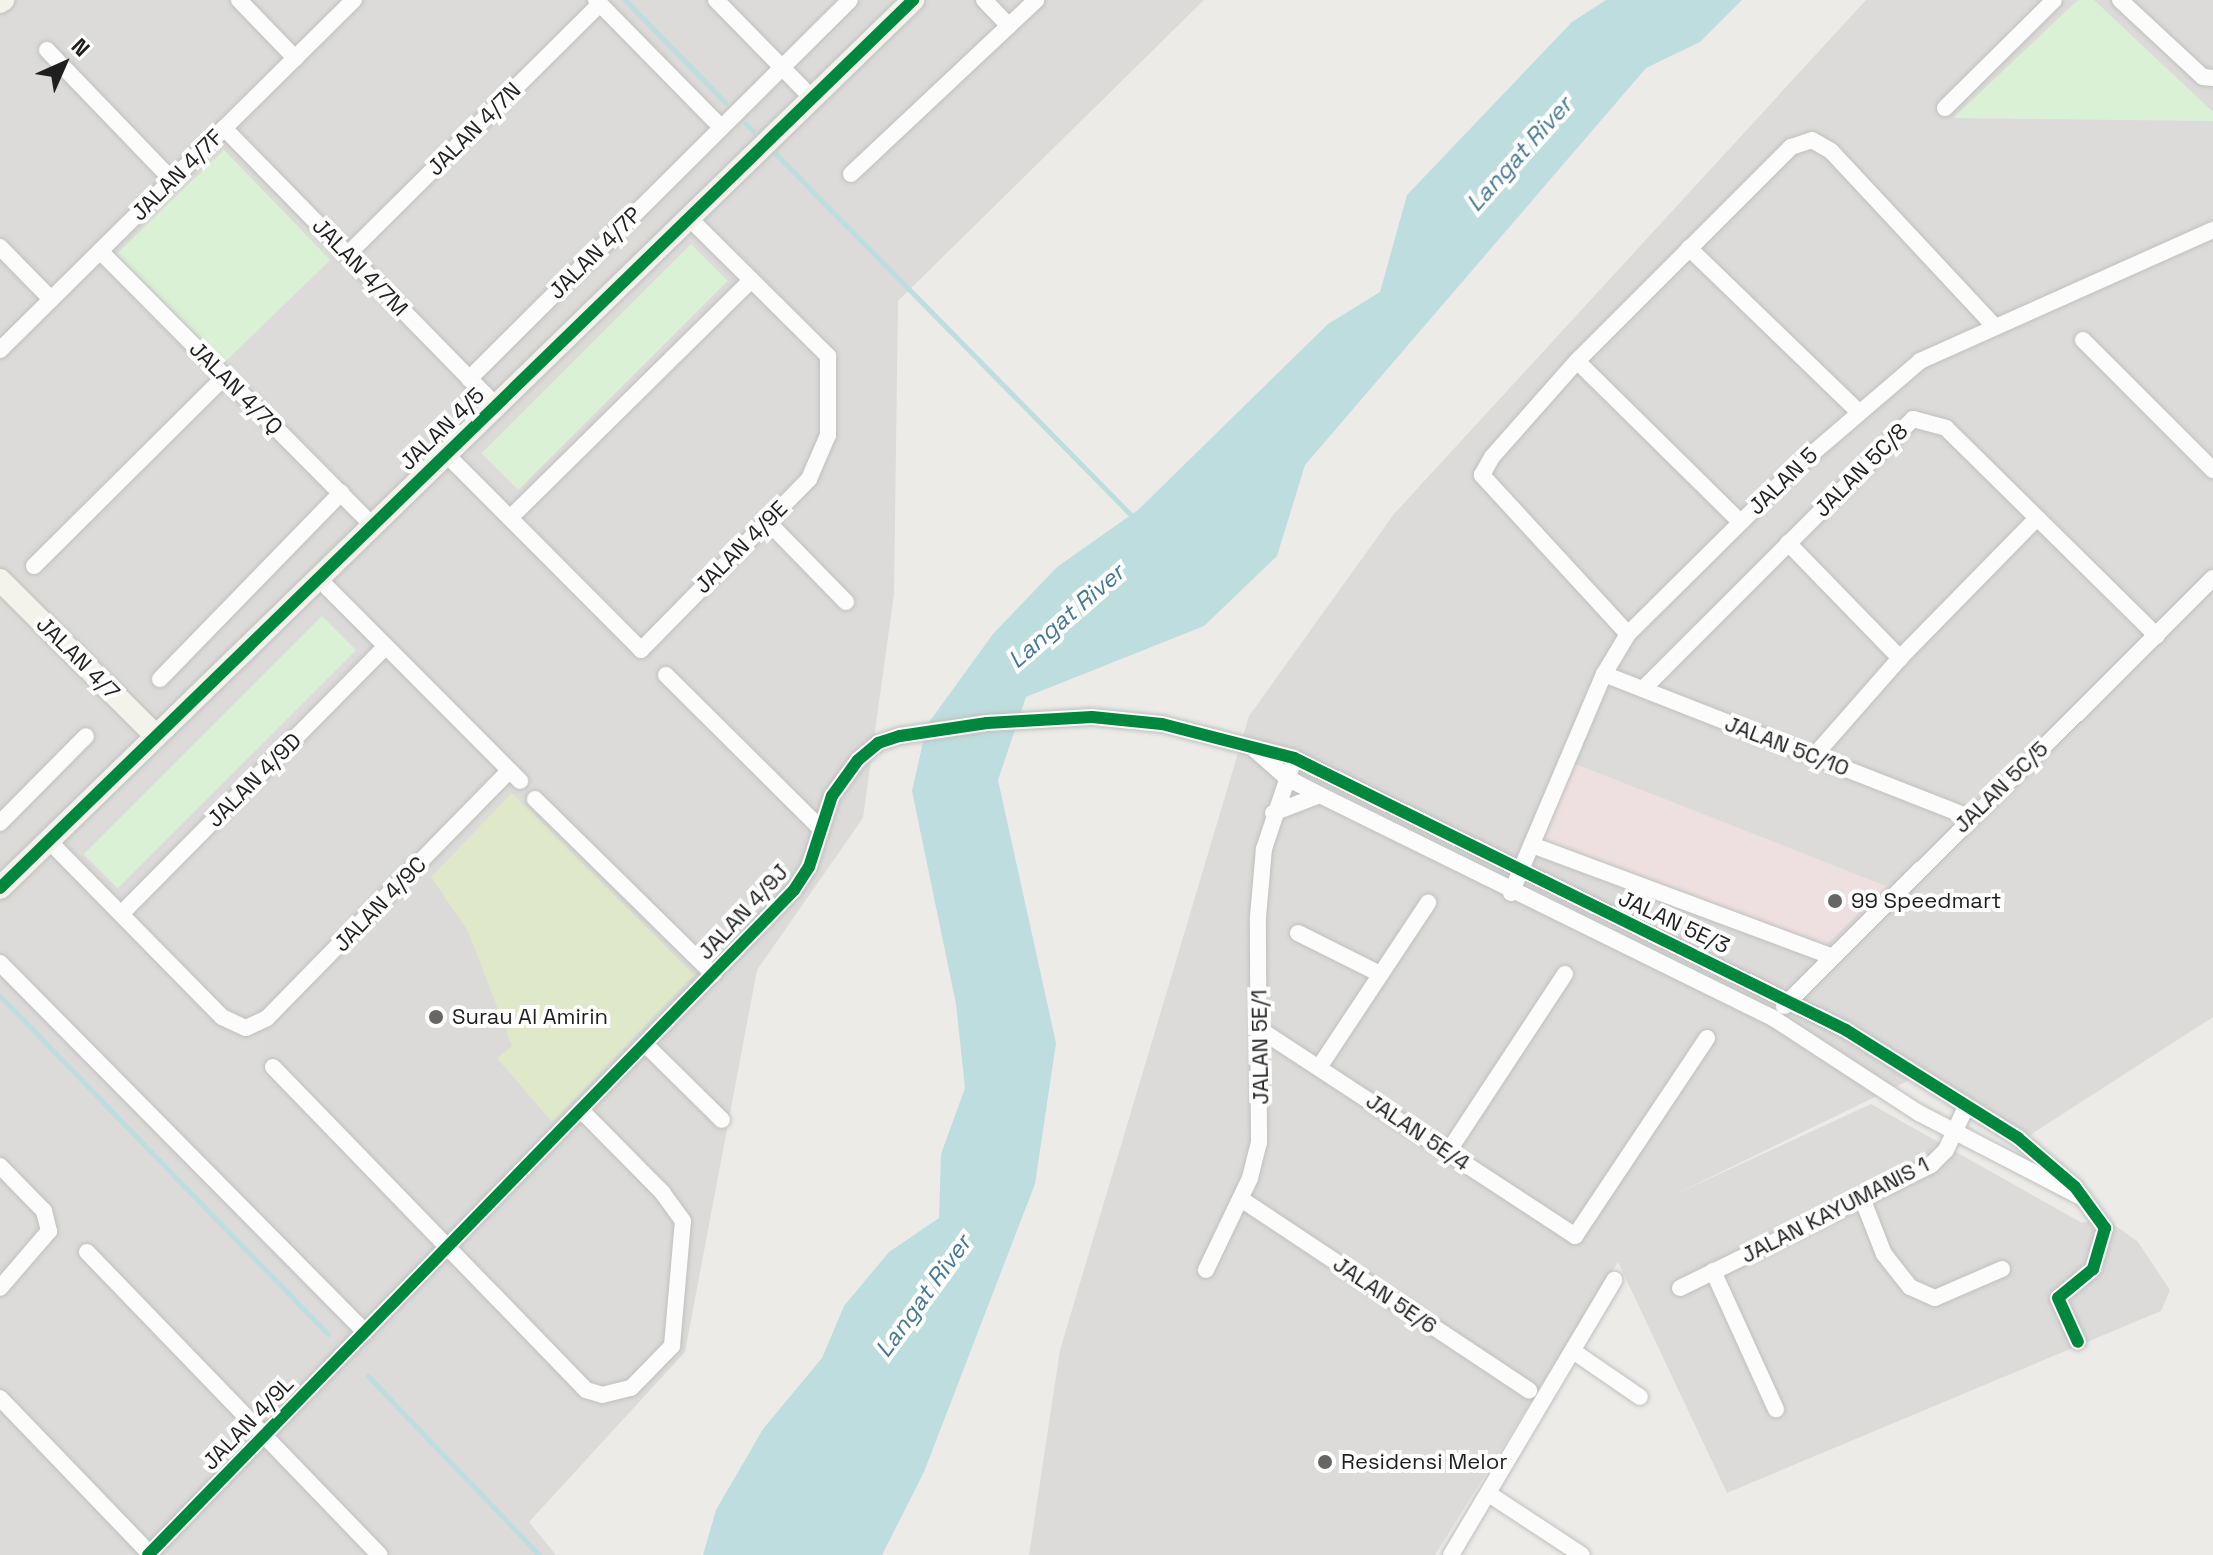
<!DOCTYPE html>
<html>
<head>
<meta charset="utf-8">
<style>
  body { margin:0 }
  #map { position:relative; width:2213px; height:1555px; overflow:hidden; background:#edebe8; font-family:"Space Grotesk",sans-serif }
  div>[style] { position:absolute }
  .residential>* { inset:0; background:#dcdbd9 }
  .commercial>* { inset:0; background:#eee0e0 }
  .religious>* { inset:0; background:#dbdad9 }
  .grass>* { inset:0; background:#dfe8c9 }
  .park>* { inset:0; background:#daf1d5; transform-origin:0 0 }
  .water>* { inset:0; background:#beddde }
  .stream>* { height:5px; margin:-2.5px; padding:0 2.5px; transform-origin:2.5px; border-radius:2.5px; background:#beddde }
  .roads { filter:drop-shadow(0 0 2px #c0c0be) drop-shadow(0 0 2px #c0c0be) }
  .street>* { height:16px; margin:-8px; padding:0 8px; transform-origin:8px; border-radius:8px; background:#fcfcfc }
  .secondary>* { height:22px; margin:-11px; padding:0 11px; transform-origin:11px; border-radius:11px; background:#f3f2eb }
  .cycleway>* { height:12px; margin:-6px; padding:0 6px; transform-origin:6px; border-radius:6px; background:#00873e }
  .dots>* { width:22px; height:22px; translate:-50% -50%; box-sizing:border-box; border:4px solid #fff; border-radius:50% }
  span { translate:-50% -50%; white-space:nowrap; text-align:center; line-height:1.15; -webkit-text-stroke:8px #fff; paint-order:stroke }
  .street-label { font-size:22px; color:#1f1f1f }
  .poi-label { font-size:22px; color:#1f1f1f }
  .left { translate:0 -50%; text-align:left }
  .water-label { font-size:24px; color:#487992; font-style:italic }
  .north { position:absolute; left:24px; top:24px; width:80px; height:80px; -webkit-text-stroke:6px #fff; paint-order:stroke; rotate:45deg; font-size:22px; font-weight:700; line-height:32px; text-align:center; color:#1f1f1f }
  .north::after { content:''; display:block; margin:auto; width:28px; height:36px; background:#1f1f1f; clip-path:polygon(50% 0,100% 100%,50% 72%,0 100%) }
</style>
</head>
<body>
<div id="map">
  <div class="residential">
    <i style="clip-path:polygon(0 0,1204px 0,898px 301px,894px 594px,863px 818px,757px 970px,685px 1352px,529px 1522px,556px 1555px,0 1555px)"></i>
    <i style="clip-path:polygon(1866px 0,2213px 0,2213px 1017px,2030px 1135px,1924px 1073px,1674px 1195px,1871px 1104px,2082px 1223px,2105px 1218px,2138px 1242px,2170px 1290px,2161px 1311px,1727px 1493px,1618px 1262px,1435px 1555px,1029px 1555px,1060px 1350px,1249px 716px,1394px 514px)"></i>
  </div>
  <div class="commercial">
    <i style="clip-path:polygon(1573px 763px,1886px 886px,1826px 945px,1542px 840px)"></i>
  </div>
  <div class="religious">
    <i style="clip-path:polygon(431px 877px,468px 931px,512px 1047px,497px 1058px,552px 1122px,465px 1212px,445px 1219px,264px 1039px)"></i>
  </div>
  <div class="grass">
    <i style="clip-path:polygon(512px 793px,694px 975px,552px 1122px,497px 1058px,512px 1046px,468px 931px,431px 877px)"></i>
  </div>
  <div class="park">
    <i style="clip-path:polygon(2078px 0,2094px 0,2213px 112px,2213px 121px,1953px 118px)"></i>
    <i style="left:224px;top:150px;width:153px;height:150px;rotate:46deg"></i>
    <i style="left:691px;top:244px;width:52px;height:296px;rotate:45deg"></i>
    <i style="left:322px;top:616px;width:48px;height:337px;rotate:45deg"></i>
  </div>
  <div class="water">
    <i style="clip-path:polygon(1606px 0,1742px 0,1700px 42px,1646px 68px,1305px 465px,1277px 556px,1204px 626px,1026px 697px,998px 780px,1056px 1043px,1035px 1184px,924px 1472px,882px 1555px,703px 1555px,716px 1510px,763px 1429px,822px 1358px,844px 1306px,889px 1252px,939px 1218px,941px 1154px,965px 1088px,956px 1004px,912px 791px,927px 725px,993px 634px,1057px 567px,1138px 510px,1328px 324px,1380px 292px,1407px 195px,1572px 22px)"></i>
  </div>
  <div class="stream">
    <i style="left:625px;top:0;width:143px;rotate:45.6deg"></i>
    <i style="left:746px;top:124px;width:10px;rotate:45deg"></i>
    <i style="left:776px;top:154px;width:511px;rotate:45.48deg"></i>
    <i style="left:0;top:996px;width:471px;rotate:45.9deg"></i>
    <i style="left:368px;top:1376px;width:248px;rotate:46.3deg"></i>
  </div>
  <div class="roads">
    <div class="street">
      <i style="left:239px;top:0;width:81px;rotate:46deg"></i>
      <i style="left:596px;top:0;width:178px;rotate:45.5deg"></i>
      <i style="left:716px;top:0;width:136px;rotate:45.6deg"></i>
      <i style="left:984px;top:0;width:36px;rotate:46deg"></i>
      <i style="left:2120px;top:0;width:113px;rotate:42.9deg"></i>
      <i style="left:2203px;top:77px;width:10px;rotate:6deg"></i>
      <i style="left:47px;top:50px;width:180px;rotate:46.1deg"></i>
      <i style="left:1945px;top:108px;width:153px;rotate:-44.7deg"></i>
      <i style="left:224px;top:128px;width:388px;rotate:45.6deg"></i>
      <i style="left:851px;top:174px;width:254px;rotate:-43.2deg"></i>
      <i style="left:0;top:247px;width:73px;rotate:45.6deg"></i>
      <i style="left:1689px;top:248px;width:233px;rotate:44deg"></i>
      <i style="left:100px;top:251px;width:386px;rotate:45.2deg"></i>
      <i style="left:348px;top:254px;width:355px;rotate:-44.8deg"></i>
      <i style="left:2083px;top:340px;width:184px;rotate:45deg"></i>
      <i style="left:0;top:350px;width:498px;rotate:-44.7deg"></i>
      <i style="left:1577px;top:361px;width:229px;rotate:44.6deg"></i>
      <i style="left:469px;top:379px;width:537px;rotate:-44.85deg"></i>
      <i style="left:445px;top:453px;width:278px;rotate:45.1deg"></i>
      <i style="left:641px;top:650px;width:240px;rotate:-45.5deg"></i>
      <i style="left:809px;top:479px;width:48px;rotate:-66.6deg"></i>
      <i style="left:828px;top:435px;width:79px;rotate:-90deg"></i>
      <i style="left:828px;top:356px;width:197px;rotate:-135.2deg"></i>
      <i style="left:510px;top:518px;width:339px;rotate:-44.6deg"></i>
      <i style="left:767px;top:521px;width:113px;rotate:45.7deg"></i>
      <i style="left:1788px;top:543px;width:161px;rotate:45.8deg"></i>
      <i style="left:34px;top:566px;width:268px;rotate:-44.8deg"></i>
      <i style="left:319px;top:579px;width:285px;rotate:45.1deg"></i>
      <i style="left:1628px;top:634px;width:216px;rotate:-132.6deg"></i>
      <i style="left:1482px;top:475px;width:21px;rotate:-61deg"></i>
      <i style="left:1492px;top:457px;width:128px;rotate:-48.5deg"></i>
      <i style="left:1577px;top:361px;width:303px;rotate:-45deg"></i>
      <i style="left:1791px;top:147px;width:22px;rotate:-18deg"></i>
      <i style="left:1812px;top:140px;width:22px;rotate:30deg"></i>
      <i style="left:1831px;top:151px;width:239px;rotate:47deg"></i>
      <i style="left:1604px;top:674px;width:392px;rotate:21.4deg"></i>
      <i style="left:666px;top:675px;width:218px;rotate:44.8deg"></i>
      <i style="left:160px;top:679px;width:260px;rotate:-45.8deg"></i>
      <i style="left:1643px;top:689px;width:382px;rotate:-45deg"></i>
      <i style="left:1913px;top:419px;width:34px;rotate:15deg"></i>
      <i style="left:1946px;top:428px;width:296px;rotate:44.6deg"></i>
      <i style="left:1253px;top:748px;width:45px;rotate:41.4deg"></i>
      <i style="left:1287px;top:778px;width:37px;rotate:27deg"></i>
      <i style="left:1320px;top:795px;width:505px;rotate:26.21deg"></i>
      <i style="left:1773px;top:1018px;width:174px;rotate:33.1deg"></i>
      <i style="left:1919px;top:1113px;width:185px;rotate:27.4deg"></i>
      <i style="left:1814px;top:756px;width:130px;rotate:-48.7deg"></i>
      <i style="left:1900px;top:658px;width:196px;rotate:-45.6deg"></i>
      <i style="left:535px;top:799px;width:250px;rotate:44.5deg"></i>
      <i style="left:1273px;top:813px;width:50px;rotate:-21deg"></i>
      <i style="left:0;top:823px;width:122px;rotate:-45.3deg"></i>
      <i style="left:49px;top:841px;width:247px;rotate:45.5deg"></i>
      <i style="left:222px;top:1017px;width:26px;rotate:25deg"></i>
      <i style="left:246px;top:1028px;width:23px;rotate:-25deg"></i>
      <i style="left:267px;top:1018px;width:346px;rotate:-45.6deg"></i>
      <i style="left:1532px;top:845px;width:319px;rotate:20.4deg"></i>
      <i style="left:1511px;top:893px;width:238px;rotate:-67deg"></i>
      <i style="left:1604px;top:674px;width:47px;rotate:-59deg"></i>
      <i style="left:1628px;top:634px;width:242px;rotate:-44.7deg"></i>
      <i style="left:1800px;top:464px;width:158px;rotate:-40.6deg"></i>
      <i style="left:1920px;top:361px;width:321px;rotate:-24.1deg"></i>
      <i style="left:122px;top:913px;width:375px;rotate:-45.3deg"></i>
      <i style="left:1298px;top:933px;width:92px;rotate:26.6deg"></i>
      <i style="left:0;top:963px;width:519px;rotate:45.31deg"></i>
      <i style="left:1784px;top:1006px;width:606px;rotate:-44.93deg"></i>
      <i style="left:1259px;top:1029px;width:378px;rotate:33.2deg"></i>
      <i style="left:1575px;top:1236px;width:238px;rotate:-56.3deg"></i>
      <i style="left:645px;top:1044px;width:108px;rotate:44.6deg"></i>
      <i style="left:1320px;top:1066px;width:196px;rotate:-56.5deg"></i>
      <i style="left:273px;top:1067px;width:450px;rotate:45.9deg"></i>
      <i style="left:586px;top:1390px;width:17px;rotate:17deg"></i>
      <i style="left:602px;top:1395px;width:30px;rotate:-14deg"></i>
      <i style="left:631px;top:1388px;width:59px;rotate:-45.7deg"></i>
      <i style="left:672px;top:1346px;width:125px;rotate:-85deg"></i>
      <i style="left:683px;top:1221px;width:34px;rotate:-126deg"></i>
      <i style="left:663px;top:1193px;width:117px;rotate:-134.7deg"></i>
      <i style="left:1448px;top:1152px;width:213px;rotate:-56.7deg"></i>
      <i style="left:0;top:1166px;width:63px;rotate:45.6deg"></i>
      <i style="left:44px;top:1211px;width:21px;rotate:76deg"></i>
      <i style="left:49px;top:1231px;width:75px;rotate:130.7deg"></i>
      <i style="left:1862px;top:1198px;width:60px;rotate:68.6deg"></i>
      <i style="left:1884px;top:1254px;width:42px;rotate:51.8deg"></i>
      <i style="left:1910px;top:1287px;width:27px;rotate:24deg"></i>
      <i style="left:1935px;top:1298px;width:73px;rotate:-23.4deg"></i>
      <i style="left:1241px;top:1199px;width:346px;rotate:33.6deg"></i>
      <i style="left:87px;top:1252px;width:421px;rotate:46deg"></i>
      <i style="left:1206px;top:1270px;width:102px;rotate:-64.4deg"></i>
      <i style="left:1250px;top:1178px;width:36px;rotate:-76deg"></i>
      <i style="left:1259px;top:1143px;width:226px;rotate:-90.3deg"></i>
      <i style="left:1258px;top:917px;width:68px;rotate:-85deg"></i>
      <i style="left:1264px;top:849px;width:85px;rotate:-71.6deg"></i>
      <i style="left:1713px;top:1271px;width:152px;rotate:65.5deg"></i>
      <i style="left:1680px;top:1288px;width:280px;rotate:-26.1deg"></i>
      <i style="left:1931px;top:1165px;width:21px;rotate:-45deg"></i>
      <i style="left:1946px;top:1150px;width:47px;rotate:-65.1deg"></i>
      <i style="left:1573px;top:1351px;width:81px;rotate:34.5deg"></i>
      <i style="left:0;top:1398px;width:218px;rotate:46.1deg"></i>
      <i style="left:1489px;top:1494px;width:111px;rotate:33.3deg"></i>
      <i style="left:148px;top:1555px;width:927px;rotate:-45.83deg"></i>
      <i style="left:794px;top:890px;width:27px;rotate:-57deg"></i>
      <i style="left:809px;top:867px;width:75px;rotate:-72.1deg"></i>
      <i style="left:832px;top:796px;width:44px;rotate:-54.2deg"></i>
      <i style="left:858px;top:760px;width:26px;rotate:-40deg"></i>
      <i style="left:878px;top:743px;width:23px;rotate:-18deg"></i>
      <i style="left:900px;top:736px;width:88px;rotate:-8.5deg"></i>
      <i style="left:987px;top:723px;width:105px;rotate:-3.3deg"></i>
      <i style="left:1092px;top:717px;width:70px;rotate:5.7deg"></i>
      <i style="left:1162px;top:724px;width:136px;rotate:14.4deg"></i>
      <i style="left:1294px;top:758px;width:615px;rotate:26.23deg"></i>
      <i style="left:1846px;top:1030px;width:203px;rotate:32.1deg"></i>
      <i style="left:2018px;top:1138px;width:75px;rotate:40.7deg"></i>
      <i style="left:2075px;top:1187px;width:51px;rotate:53.8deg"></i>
      <i style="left:2105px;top:1228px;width:43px;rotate:106.3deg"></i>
      <i style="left:2093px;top:1269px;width:45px;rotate:140.4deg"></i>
      <i style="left:2058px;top:1298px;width:48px;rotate:65.6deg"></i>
      <i style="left:1451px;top:1555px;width:320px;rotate:-59.3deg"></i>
    </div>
    <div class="secondary">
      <i style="left:0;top:2px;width:4px;rotate:-34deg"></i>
      <i style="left:0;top:580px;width:219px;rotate:45deg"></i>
      <i style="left:0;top:888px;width:1274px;rotate:-44.2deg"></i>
    </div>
  </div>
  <div class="cycleway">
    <i style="left:0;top:888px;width:1274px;rotate:-44.2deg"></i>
    <i style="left:148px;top:1555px;width:927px;rotate:-45.83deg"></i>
    <i style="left:794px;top:890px;width:27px;rotate:-57deg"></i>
    <i style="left:809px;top:867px;width:75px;rotate:-72.1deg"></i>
    <i style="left:832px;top:796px;width:44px;rotate:-54.2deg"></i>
    <i style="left:858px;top:760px;width:26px;rotate:-40deg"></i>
    <i style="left:878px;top:743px;width:23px;rotate:-18deg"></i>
    <i style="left:900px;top:736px;width:88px;rotate:-8.5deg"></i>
    <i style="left:987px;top:723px;width:105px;rotate:-3.3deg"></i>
    <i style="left:1092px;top:717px;width:70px;rotate:5.7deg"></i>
    <i style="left:1162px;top:724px;width:136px;rotate:14.4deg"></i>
    <i style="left:1294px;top:758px;width:615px;rotate:26.23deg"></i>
    <i style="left:1846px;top:1030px;width:203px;rotate:32.1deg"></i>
    <i style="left:2018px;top:1138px;width:75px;rotate:40.7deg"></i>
    <i style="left:2075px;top:1187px;width:51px;rotate:53.8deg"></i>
    <i style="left:2105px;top:1228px;width:43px;rotate:106.3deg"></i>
    <i style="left:2093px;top:1269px;width:45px;rotate:140.4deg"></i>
    <i style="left:2058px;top:1298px;width:48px;rotate:65.6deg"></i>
  </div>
  <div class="dots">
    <i style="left:1835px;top:901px;background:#676665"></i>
    <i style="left:436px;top:1017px;background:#676665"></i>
    <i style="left:1325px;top:1462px;background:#676665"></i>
  </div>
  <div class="street-label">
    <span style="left:474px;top:129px;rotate:-45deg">JALAN 4/7N</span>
    <span style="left:177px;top:175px;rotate:-45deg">JALAN 4/7F</span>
    <span style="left:595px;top:253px;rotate:-45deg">JALAN 4/7P</span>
    <span style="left:360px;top:267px;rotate:46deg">JALAN 4/7M</span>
    <span style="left:236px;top:388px;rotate:45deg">JALAN 4/7Q</span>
    <span style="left:442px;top:429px;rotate:-44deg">JALAN 4/5</span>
    <span style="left:1861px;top:470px;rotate:-45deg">JALAN 5C/8</span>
    <span style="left:1783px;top:481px;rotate:-44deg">JALAN 5</span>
    <span style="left:741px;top:547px;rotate:-45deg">JALAN 4/9E</span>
    <span style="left:78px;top:658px;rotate:45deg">JALAN 4/7</span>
    <span style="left:1787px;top:746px;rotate:21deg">JALAN 5C/10</span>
    <span style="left:254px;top:780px;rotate:-45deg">JALAN 4/9D</span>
    <span style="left:2001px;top:787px;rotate:-44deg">JALAN 5C/5</span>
    <span style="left:380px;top:904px;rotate:-46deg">JALAN 4/9C</span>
    <span style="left:743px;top:912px;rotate:-47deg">JALAN 4/9J</span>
    <span style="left:1674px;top:922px;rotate:25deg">JALAN 5E/3</span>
    <span style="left:1260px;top:1047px;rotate:-91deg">JALAN 5E/1</span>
    <span style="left:1418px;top:1132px;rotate:34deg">JALAN 5E/4</span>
    <span style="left:1835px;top:1210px;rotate:-27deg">JALAN KAYUMANIS 1</span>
    <span style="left:1385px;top:1295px;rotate:34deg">JALAN 5E/6</span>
    <span style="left:248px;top:1423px;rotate:-46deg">JALAN 4/9L</span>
  </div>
  <div class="poi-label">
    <span class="left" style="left:1851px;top:901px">99 Speedmart</span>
    <span class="left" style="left:452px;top:1017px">Surau Al Amirin</span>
    <span class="left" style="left:1341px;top:1462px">Residensi Melor</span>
  </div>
  <div class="water-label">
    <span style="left:1519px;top:154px;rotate:-48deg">Langat River</span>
    <span style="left:1066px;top:616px;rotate:-41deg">Langat River</span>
    <span style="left:923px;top:1296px;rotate:-54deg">Langat River</span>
  </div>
  <div class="north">N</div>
</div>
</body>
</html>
